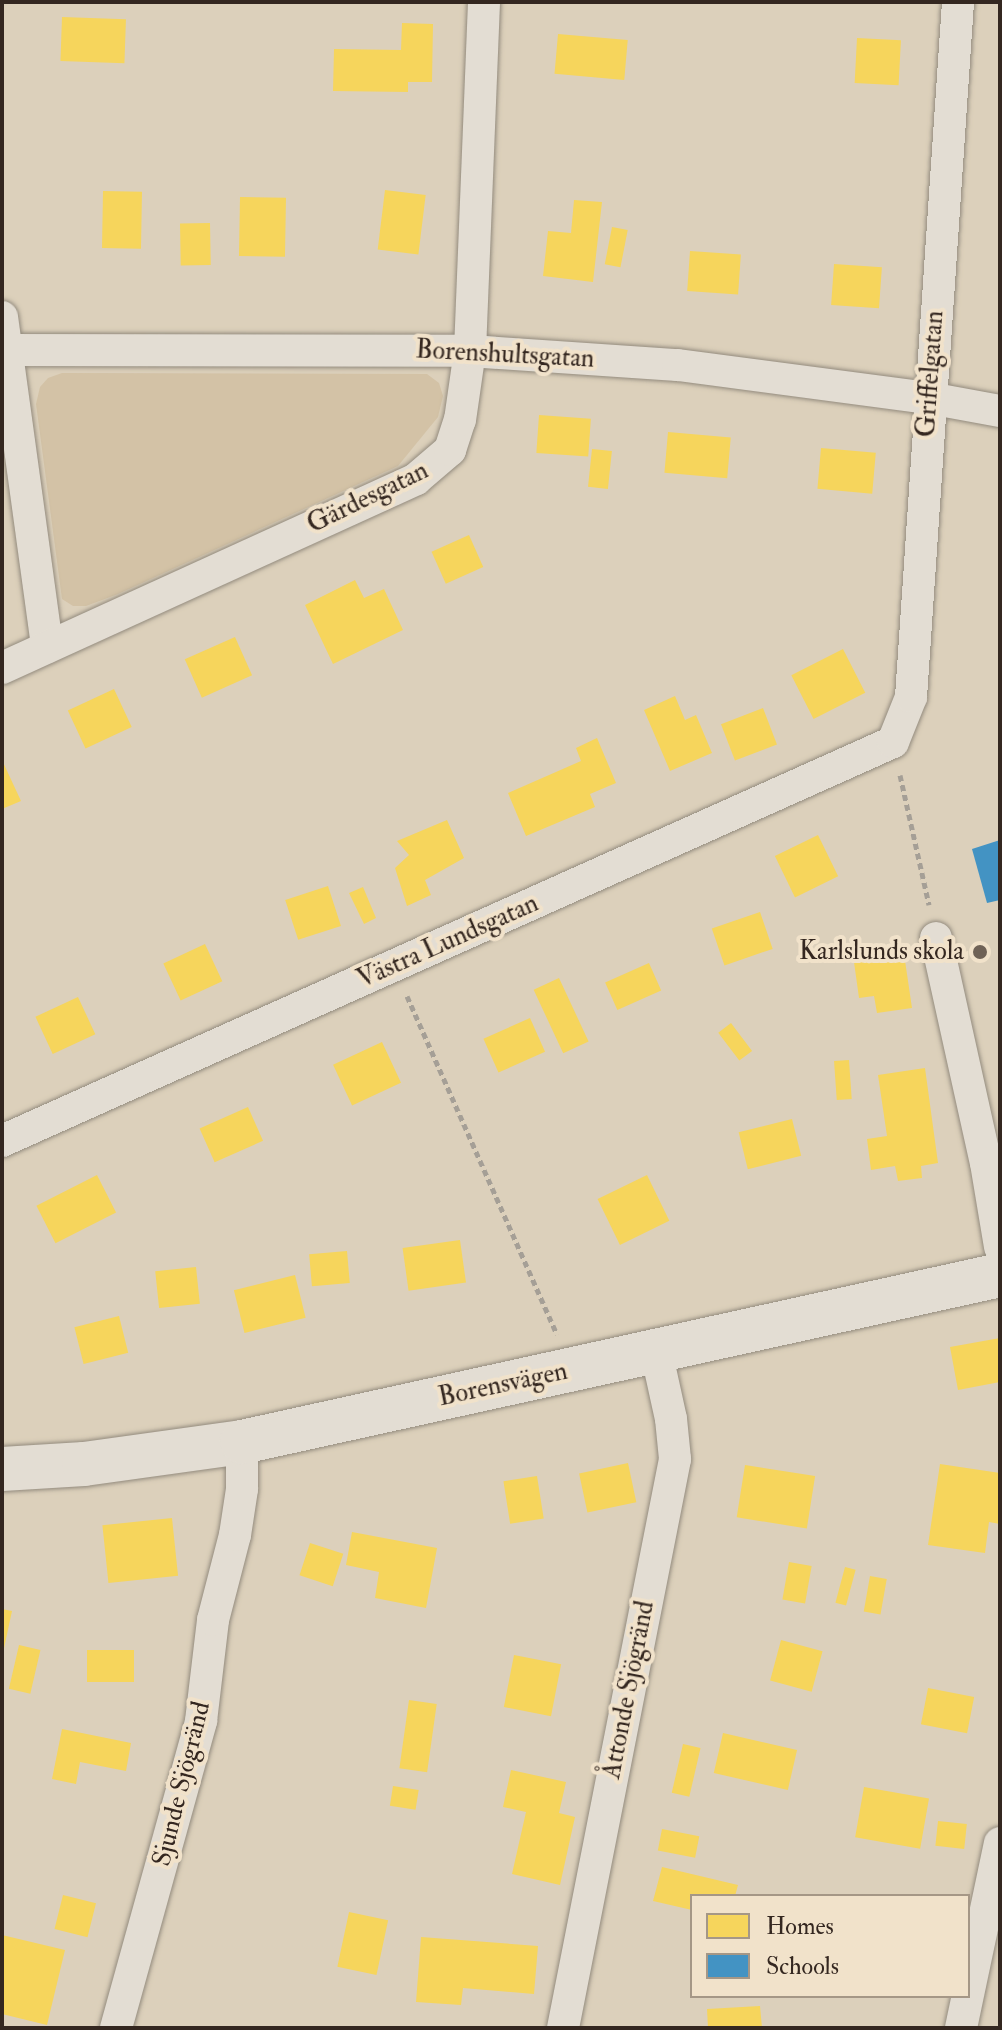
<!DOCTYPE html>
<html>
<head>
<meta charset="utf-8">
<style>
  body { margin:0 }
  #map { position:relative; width:1002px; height:2030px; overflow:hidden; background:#dcd0bb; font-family:"IM FELL Double Pica",serif }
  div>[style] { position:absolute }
  .green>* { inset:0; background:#d3c2a6 }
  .homes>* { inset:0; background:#f6d55c; transform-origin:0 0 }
  .schools>* { inset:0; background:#4393c3 }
  .path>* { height:5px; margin-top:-2.5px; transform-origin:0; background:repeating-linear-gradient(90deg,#a59f96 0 6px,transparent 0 10px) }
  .roads { filter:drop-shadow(0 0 2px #938b7e) drop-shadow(0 0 2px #938b7e) }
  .street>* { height:32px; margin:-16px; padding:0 16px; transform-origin:16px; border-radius:16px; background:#e3ddd3 }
  .secondary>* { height:44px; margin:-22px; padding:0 22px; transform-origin:22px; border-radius:22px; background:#e3ddd3 }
  .dots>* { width:22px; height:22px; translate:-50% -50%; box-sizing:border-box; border:4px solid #f1e2ca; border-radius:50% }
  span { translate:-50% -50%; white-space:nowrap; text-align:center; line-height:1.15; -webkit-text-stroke:8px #f1e2ca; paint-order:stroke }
  .street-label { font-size:26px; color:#342720 }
  .poi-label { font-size:26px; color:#342720 }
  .right { translate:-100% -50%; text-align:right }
  .frame { position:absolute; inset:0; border:4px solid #342720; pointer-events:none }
  .legend { position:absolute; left:690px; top:1894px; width:280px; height:104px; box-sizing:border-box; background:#f1e2ca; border:2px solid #a59786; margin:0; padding:10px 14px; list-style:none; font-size:24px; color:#342720 }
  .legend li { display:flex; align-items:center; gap:16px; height:40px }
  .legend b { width:40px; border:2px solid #a59786 }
</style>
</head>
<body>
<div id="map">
  <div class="green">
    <i style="clip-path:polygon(62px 373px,427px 374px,439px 383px,443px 396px,438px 417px,398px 466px,118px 594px,86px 606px,73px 606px,62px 599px,36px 404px,40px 387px,48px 378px)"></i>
  </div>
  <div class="homes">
    <i style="left:62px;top:17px;width:64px;height:44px;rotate:2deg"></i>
    <i style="clip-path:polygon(402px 23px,433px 24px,432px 82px,408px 82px,408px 92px,333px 91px,334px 49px,401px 50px)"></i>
    <i style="left:558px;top:34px;width:70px;height:40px;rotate:5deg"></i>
    <i style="left:857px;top:38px;width:44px;height:45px;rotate:3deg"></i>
    <i style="left:385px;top:190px;width:41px;height:60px;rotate:7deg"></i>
    <i style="left:103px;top:191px;width:39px;height:57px;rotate:1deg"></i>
    <i style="left:240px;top:197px;width:46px;height:59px;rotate:1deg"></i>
    <i style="clip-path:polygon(574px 200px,602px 202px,593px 282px,543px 276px,548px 231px,571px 233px)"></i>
    <i style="left:210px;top:223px;width:42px;height:30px;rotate:89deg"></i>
    <i style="left:612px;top:227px;width:16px;height:38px;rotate:11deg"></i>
    <i style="left:690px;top:251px;width:51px;height:40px;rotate:4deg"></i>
    <i style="left:834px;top:264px;width:48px;height:41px;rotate:4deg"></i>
    <i style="left:539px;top:415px;width:52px;height:38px;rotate:4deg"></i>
    <i style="left:668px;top:432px;width:63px;height:41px;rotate:5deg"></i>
    <i style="left:821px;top:448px;width:55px;height:41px;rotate:5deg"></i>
    <i style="left:592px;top:449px;width:20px;height:38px;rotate:6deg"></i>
    <i style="left:469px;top:535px;width:35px;height:41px;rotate:66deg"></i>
    <i style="clip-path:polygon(355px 580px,364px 598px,384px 589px,403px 630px,333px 664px,305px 605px)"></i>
    <i style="left:235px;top:637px;width:42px;height:55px;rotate:66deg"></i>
    <i style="left:843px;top:649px;width:49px;height:58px;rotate:63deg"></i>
    <i style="left:114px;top:689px;width:42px;height:51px;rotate:65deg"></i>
    <i style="clip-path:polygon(675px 696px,685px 720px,696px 715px,712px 753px,670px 771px,644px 710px)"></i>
    <i style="left:763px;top:708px;width:39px;height:45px;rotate:69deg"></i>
    <i style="clip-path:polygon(597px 738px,616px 783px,590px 794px,595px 807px,526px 836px,508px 793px,581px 761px,576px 748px)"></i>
    <i style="clip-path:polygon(2px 760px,21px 801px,2px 809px)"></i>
    <i style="clip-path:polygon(447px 820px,464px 858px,425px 880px,431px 895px,407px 906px,395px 868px,409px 855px,397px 841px)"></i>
    <i style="left:818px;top:835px;width:46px;height:48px;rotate:64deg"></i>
    <i style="left:328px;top:886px;width:42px;height:45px;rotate:72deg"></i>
    <i style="clip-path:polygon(363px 887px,376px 918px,364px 924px,349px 893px)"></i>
    <i style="left:760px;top:912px;width:39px;height:51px;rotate:71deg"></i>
    <i style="left:205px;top:944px;width:41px;height:46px;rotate:65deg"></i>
    <i style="clip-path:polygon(903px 947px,912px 1008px,877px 1013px,874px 996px,859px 998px,853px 955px)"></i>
    <i style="left:649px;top:963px;width:30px;height:48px;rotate:66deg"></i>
    <i style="left:559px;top:978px;width:70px;height:28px;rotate:65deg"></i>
    <i style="left:78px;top:997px;width:41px;height:47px;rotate:65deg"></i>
    <i style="left:530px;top:1018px;width:37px;height:51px;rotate:66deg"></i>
    <i style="left:731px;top:1023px;width:35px;height:16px;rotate:53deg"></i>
    <i style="left:382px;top:1042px;width:45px;height:54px;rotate:65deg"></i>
    <i style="left:849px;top:1060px;width:39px;height:15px;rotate:86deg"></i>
    <i style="clip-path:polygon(925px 1068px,938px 1163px,921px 1166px,922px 1178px,898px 1181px,895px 1166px,871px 1170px,867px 1139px,887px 1136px,878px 1075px)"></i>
    <i style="left:248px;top:1107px;width:37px;height:53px;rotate:66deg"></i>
    <i style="left:792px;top:1119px;width:38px;height:55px;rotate:76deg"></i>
    <i style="left:97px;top:1175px;width:42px;height:68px;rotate:63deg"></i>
    <i style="left:647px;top:1175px;width:51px;height:55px;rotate:64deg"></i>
    <i style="left:460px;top:1240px;width:43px;height:58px;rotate:82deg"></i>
    <i style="left:347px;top:1251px;width:32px;height:38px;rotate:85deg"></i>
    <i style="left:196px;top:1267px;width:37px;height:41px;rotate:84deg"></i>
    <i style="left:295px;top:1275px;width:44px;height:63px;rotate:76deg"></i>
    <i style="left:119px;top:1316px;width:38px;height:46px;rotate:76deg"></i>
    <i style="clip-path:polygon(1000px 1338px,1000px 1382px,958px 1390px,950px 1347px)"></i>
    <i style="left:628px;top:1463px;width:40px;height:50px;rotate:78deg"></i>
    <i style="clip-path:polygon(940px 1464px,1000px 1473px,1000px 1524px,989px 1522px,985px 1553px,928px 1545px)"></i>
    <i style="left:745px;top:1465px;width:71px;height:53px;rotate:9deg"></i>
    <i style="left:537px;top:1476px;width:43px;height:34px;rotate:81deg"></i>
    <i style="left:172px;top:1518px;width:58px;height:70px;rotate:84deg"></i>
    <i style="clip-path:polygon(352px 1532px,437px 1548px,426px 1608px,375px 1598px,379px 1572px,346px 1565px)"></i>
    <i style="left:310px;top:1543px;width:35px;height:34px;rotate:18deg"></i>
    <i style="left:789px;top:1562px;width:23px;height:38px;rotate:10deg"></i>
    <i style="left:845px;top:1567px;width:11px;height:37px;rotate:15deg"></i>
    <i style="left:870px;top:1576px;width:17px;height:36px;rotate:10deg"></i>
    <i style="clip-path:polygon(2px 1609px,12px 1611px,3px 1653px,2px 1653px)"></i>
    <i style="left:781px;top:1640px;width:43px;height:42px;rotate:15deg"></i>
    <i style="left:19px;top:1645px;width:22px;height:45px;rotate:13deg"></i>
    <i style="left:134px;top:1650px;width:32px;height:47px;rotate:90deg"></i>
    <i style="left:514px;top:1655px;width:48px;height:53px;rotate:11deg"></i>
    <i style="left:928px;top:1688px;width:47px;height:37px;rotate:11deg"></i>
    <i style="left:409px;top:1700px;width:28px;height:69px;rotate:8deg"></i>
    <i style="clip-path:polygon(62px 1729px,131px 1743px,126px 1771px,80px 1762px,76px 1784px,52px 1779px)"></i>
    <i style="left:723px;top:1733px;width:76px;height:41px;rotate:13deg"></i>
    <i style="left:683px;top:1744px;width:18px;height:50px;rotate:13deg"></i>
    <i style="clip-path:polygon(511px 1770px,566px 1782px,559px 1813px,575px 1817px,560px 1885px,512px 1874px,526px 1812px,503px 1807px)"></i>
    <i style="left:393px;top:1786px;width:26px;height:20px;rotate:9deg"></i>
    <i style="left:864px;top:1787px;width:66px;height:51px;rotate:10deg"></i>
    <i style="left:938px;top:1821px;width:29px;height:25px;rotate:6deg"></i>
    <i style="left:662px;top:1829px;width:38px;height:22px;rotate:11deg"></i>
    <i style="clip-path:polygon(662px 1867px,738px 1885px,735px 1896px,692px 1896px,692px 1910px,653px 1901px)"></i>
    <i style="left:63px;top:1895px;width:34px;height:35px;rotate:14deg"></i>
    <i style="left:349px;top:1912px;width:40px;height:56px;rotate:12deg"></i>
    <i style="clip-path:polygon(2px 1935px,65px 1950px,47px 2025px,2px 2014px)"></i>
    <i style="clip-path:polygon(421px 1937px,538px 1946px,534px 1994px,463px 1988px,461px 2005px,416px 2002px)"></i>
    <i style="clip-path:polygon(760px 2006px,762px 2028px,708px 2028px,707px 2009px)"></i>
  </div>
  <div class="schools">
    <i style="clip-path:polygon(1000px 840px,1000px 900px,987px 903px,972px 849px)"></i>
  </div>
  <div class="path">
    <i style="left:900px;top:775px;width:133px;rotate:77.4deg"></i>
    <i style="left:407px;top:996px;width:370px;rotate:66.1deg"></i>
  </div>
  <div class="roads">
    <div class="street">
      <i style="left:2px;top:317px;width:333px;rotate:82.2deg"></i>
      <i style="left:2px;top:350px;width:468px;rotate:0.1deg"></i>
      <i style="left:470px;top:351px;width:208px;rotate:3.9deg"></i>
      <i style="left:678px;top:365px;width:253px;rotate:7.5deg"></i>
      <i style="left:929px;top:398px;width:72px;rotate:10.4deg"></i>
      <i style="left:2px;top:668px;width:455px;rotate:-24.5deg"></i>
      <i style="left:416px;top:479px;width:45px;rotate:-40.5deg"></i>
      <i style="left:450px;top:450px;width:32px;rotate:-72deg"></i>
      <i style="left:460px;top:420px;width:70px;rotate:-81.8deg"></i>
      <i style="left:470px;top:351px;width:349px;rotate:-87.7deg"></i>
      <i style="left:936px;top:938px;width:230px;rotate:77.5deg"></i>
      <i style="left:986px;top:1163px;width:85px;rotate:80.5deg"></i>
      <i style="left:2px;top:1141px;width:976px;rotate:-24.12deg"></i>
      <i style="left:893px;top:742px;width:48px;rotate:-68.2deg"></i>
      <i style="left:911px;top:697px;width:697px;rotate:-86.13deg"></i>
      <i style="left:116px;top:2028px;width:319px;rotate:-74.5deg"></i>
      <i style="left:201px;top:1721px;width:102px;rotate:-83.2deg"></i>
      <i style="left:213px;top:1620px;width:88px;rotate:-75.5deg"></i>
      <i style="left:235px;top:1535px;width:47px;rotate:-81.3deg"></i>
      <i style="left:242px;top:1489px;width:47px;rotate:-90deg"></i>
      <i style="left:563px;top:2028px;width:580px;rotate:-78.86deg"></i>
      <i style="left:675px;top:1459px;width:40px;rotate:-95.7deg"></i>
      <i style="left:671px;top:1419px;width:70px;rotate:-102.4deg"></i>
      <i style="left:961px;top:2028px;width:189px;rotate:-78.1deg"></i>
    </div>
    <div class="secondary">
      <i style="left:2px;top:1469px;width:82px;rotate:-3.5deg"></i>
      <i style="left:84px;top:1464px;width:160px;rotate:-7.9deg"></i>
      <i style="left:242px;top:1442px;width:776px;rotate:-12.42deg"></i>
    </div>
  </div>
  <div class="dots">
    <i style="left:980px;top:952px;background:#6f6256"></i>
  </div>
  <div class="street-label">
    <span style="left:505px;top:355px;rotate:3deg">Borenshultsgatan</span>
    <span style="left:931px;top:374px;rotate:-86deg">Griffelgatan</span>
    <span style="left:368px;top:498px;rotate:-26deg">Gärdesgatan</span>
    <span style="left:448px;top:942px;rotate:-24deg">Västra Lundsgatan</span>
    <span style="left:503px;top:1385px;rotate:-12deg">Borensvägen</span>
    <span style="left:629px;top:1690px;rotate:-79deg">Åttonde Sjögränd</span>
    <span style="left:182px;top:1784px;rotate:-76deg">Sjunde Sjögränd</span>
  </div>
  <div class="poi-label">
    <span class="right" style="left:964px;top:952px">Karlslunds skola</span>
  </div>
  <div class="frame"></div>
  <ul class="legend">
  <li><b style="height:22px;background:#f6d55c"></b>Homes</li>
  <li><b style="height:22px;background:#4393c3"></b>Schools</li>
  </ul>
</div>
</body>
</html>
